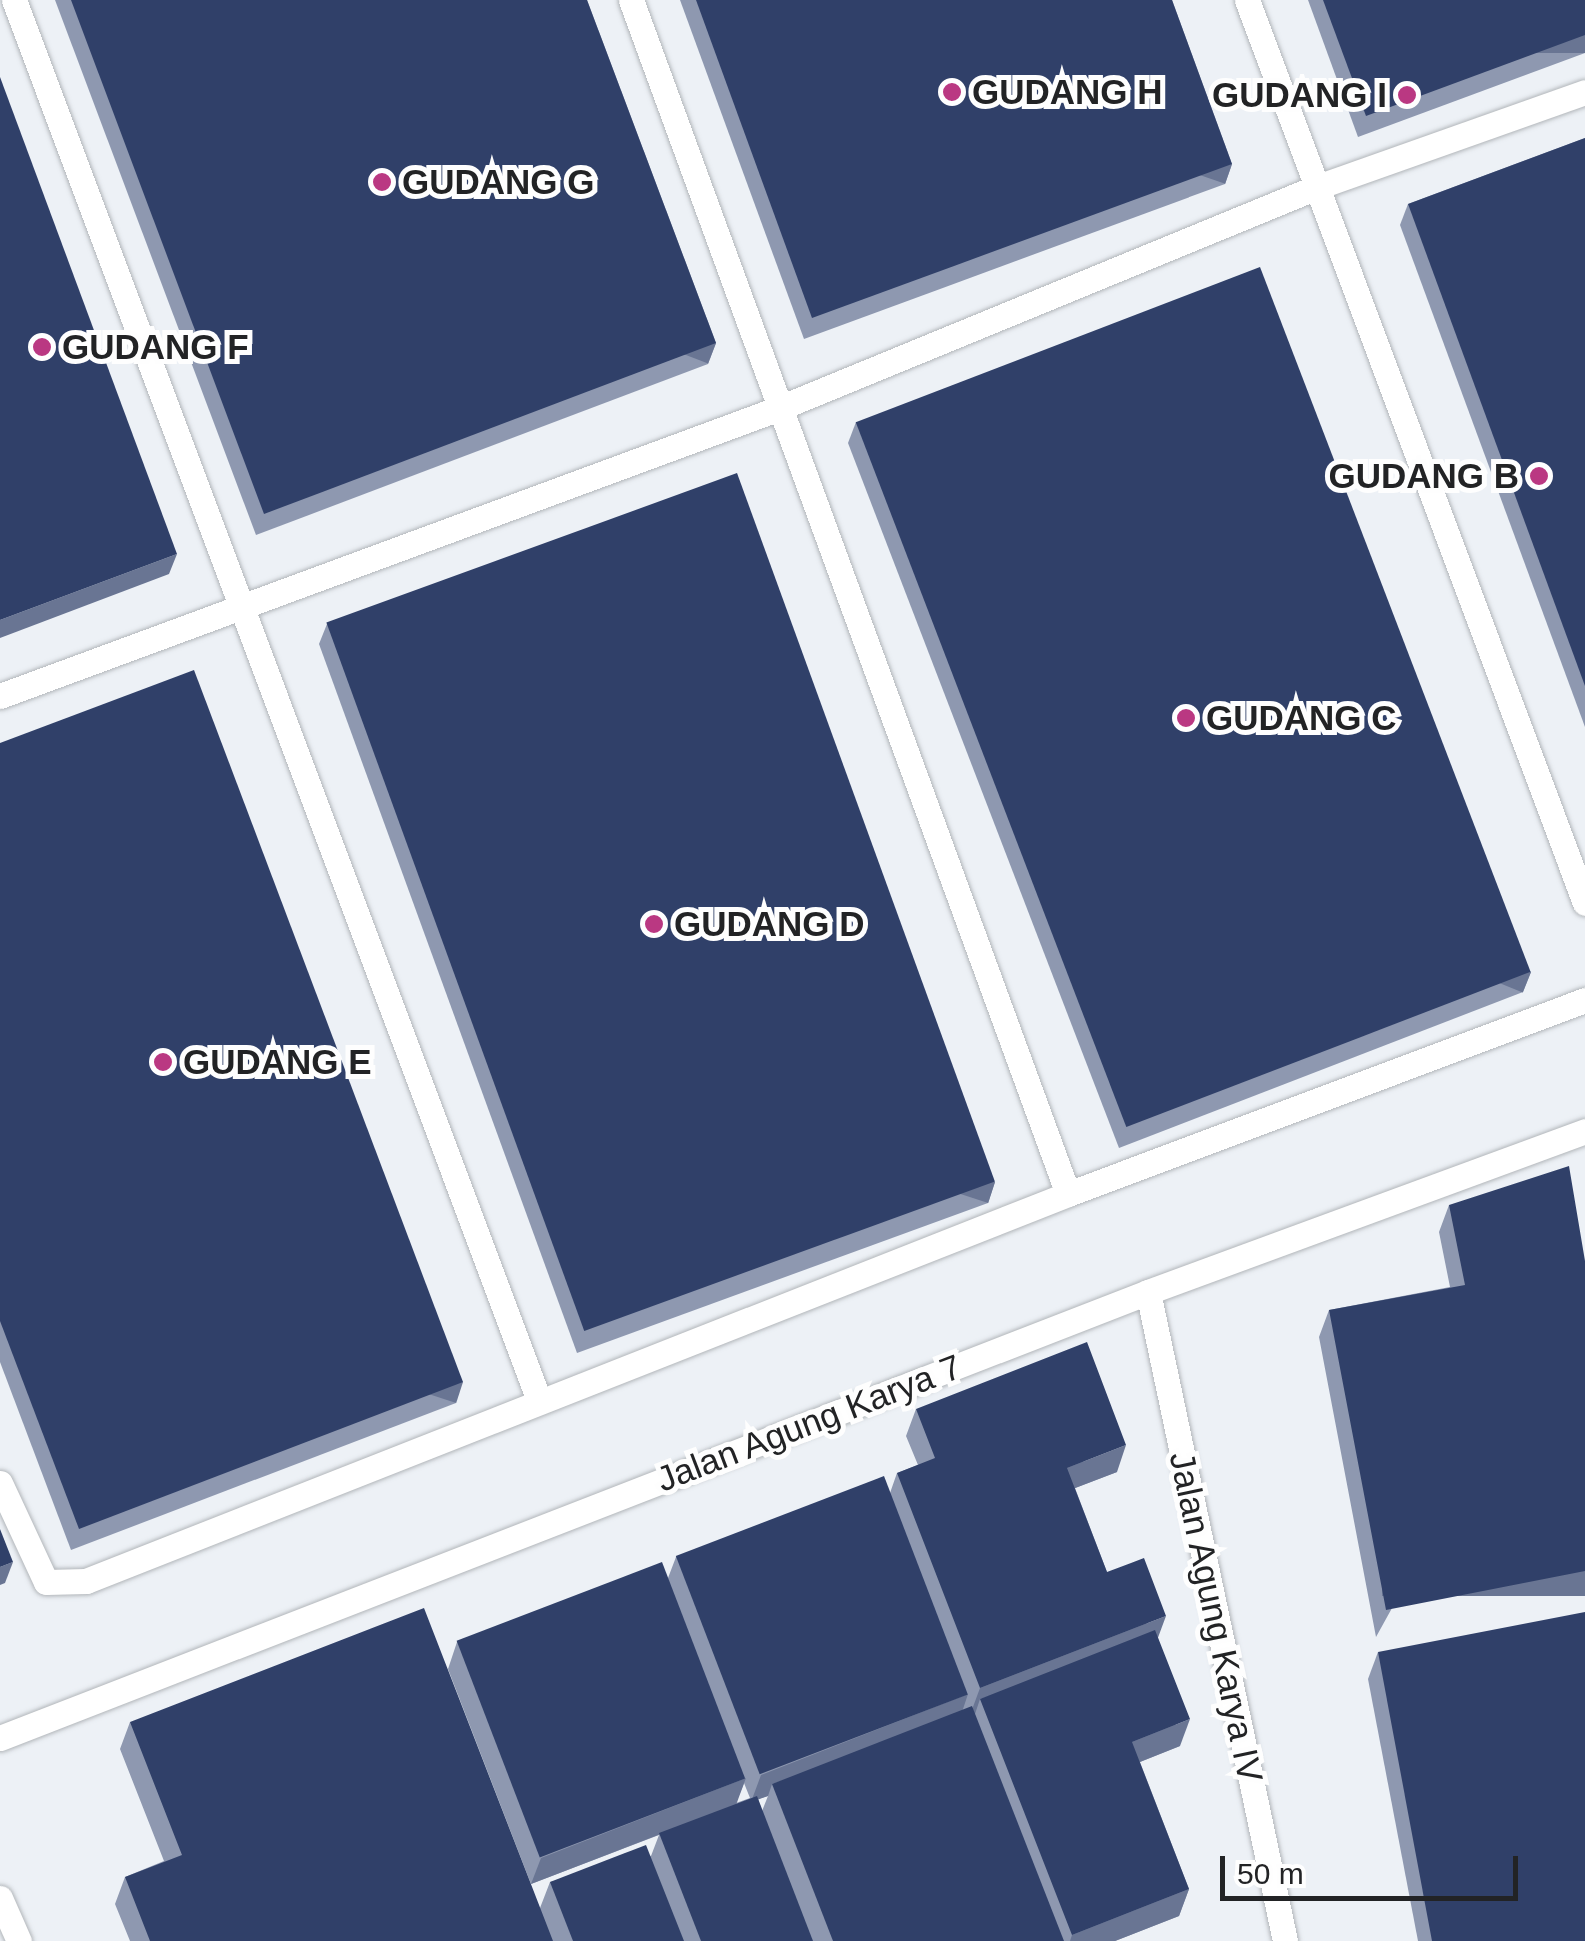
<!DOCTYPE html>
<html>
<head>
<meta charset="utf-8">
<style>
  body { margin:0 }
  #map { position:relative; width:1585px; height:1941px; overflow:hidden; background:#edf1f6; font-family:Helvetica,sans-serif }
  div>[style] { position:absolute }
  .roads { filter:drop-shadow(0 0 2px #b2b6ba) drop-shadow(0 0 2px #b2b6ba) }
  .service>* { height:25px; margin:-12.5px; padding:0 12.5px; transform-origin:12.5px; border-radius:12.5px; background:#fff }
  .wall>* { inset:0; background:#8e98b0 }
  .shaded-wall>* { inset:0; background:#697593; transform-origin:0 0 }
  .building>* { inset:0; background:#304069; transform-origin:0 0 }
  .dots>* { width:28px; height:28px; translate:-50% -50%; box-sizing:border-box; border:5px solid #fefefe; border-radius:50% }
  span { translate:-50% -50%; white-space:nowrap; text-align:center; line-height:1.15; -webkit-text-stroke:10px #fefefe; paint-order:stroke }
  .poi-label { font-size:35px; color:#222325; font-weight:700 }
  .left { translate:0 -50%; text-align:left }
  .right { translate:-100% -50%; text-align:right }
  .street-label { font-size:35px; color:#222325 }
  .scale { position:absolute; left:1220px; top:1856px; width:298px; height:45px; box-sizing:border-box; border:5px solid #222325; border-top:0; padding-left:12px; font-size:30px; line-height:35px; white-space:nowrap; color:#222325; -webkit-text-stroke:8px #fefefe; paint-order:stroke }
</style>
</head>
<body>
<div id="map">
  <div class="roads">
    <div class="service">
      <i style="left:14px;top:0;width:1493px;rotate:69.45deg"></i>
      <i style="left:631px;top:0;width:1271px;rotate:69.9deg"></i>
      <i style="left:1068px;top:1194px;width:552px;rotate:-20.57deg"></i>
      <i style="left:1247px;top:0;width:964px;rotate:69.48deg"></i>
      <i style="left:0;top:696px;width:828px;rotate:-20.27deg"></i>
      <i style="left:777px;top:409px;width:584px;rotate:-22.35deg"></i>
      <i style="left:1317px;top:187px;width:284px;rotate:-19.5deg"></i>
      <i style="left:1148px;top:1292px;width:663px;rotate:78.08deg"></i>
      <i style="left:0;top:1483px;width:109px;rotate:65.1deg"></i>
      <i style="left:46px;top:1582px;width:40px;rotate:-1.4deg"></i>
      <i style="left:86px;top:1581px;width:1056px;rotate:-21.51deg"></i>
      <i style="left:0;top:1738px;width:1232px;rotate:-21.23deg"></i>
      <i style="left:1148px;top:1292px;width:466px;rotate:-20.2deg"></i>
      <i style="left:0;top:1898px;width:47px;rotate:66.2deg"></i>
    </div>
  </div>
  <div class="wall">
    <i style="clip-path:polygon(55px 0,587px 0,716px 343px,708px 364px,256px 535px)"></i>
    <i style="clip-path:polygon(680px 0,1172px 0,1232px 164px,1225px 184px,804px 339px)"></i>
    <i style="clip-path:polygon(1308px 0,1585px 0,1585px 53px,1358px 137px)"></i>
    <i style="clip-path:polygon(1585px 138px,1585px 727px,1400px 225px,1408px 204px)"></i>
    <i style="clip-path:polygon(856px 422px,1531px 972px,1523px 992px,1119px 1148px,848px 443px)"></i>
    <i style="clip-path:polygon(327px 624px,995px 1182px,988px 1203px,577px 1353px,319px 644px)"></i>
    <i style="clip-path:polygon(0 743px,456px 1403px,71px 1550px,0 1362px)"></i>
    <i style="clip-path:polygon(1449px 1205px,1584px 1261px,1376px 1637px,1319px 1337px,1329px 1310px,1450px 1287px,1439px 1232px)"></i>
    <i style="clip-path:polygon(evenodd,916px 1409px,1117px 1472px,1075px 1488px,1107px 1572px,1158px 1638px,1180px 1746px,1140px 1762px,1189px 1889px,1179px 1916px,1115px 1941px,130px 1941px,115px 1904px,125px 1877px,164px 1861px,120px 1749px,130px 1722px,540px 1908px,550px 1882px,651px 1856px,659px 1835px,531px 1884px,448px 1669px,457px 1642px,668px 1578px,676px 1557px,890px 1493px,897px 1473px,918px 1465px,906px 1436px,916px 1409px,744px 1783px,750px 1798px,736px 1803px,744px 1783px,916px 1409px,768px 1796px,762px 1811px,758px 1799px,768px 1796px)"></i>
    <i style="clip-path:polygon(1378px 1652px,1585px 1941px,1418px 1941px,1368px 1679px)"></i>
  </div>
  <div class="shaded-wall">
    <i style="left:1585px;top:35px;width:18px;height:233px;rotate:90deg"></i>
    <i style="left:1232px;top:164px;width:21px;height:447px;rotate:109deg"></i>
    <i style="left:716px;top:343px;width:22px;height:483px;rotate:111deg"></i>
    <i style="clip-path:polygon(177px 554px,169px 574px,0 638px,0 620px)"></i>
    <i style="left:1531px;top:972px;width:22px;height:434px;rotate:112deg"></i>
    <i style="left:995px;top:1182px;width:22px;height:437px;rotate:108deg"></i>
    <i style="left:463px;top:1382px;width:22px;height:411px;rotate:108deg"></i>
    <i style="clip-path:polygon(1126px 1445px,1117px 1472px,1057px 1495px,1067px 1468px)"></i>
    <i style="clip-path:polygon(13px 1562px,5px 1583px,0 1585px,0 1567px)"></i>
    <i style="left:1585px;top:1571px;width:25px;height:203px;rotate:90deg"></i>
    <i style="clip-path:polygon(1166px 1616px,1156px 1643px,980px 1699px,975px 1714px,970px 1715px,980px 1688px)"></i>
    <i style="clip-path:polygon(968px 1694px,959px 1721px,772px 1784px,768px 1796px,751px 1802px,761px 1775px)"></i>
    <i style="clip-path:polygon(1190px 1719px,1180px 1746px,1122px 1769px,1132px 1742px)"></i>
    <i style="clip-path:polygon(746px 1778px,736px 1805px,531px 1884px,541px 1858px)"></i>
    <i style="clip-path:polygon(1189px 1889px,1179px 1916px,1115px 1941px,1070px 1941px,1072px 1935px)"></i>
  </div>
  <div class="building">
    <i style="clip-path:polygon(71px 0,587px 0,716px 343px,264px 514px)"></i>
    <i style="clip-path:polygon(696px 0,1172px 0,1232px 164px,812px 318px)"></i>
    <i style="clip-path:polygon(1323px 0,1585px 0,1585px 35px,1366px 116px)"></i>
    <i style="clip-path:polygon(0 77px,177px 554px,0 620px)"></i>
    <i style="clip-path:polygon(1585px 138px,1585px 686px,1408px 204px)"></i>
    <i style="left:1260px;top:267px;width:755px;height:433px;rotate:69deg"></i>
    <i style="left:737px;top:473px;width:754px;height:437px;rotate:70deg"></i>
    <i style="clip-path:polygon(194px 670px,463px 1382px,79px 1529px,0 1321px,0 743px)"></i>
    <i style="clip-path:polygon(1569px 1166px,1585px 1261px,1585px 1571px,1386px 1610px,1329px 1310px,1465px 1285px,1449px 1205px)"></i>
    <i style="clip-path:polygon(1087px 1342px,1126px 1445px,1067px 1468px,1107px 1572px,1144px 1558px,1166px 1616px,980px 1688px,897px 1473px,935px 1458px,916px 1409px)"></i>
    <i style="left:884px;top:1476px;width:234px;height:223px;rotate:69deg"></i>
    <i style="clip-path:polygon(0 1529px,13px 1562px,0 1567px)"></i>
    <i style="left:662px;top:1562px;width:232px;height:220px;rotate:69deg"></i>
    <i style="clip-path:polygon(424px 1608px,553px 1941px,150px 1941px,125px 1877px,182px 1855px,130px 1722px)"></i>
    <i style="clip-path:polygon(1585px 1612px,1585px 1941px,1432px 1941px,1378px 1652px)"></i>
    <i style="clip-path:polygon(1155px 1630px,1190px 1719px,1132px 1742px,1189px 1889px,1072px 1935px,980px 1699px)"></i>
    <i style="clip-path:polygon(972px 1706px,1064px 1941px,833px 1941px,772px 1784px)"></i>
    <i style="clip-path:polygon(757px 1796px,813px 1941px,701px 1941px,659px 1833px)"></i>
    <i style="clip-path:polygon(646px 1845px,684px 1941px,573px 1941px,550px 1882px)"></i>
  </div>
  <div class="dots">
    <i style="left:952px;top:92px;background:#ba3882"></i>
    <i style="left:1407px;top:95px;background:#ba3882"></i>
    <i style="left:382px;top:182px;background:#ba3882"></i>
    <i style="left:42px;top:347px;background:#ba3882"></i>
    <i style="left:1539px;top:476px;background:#ba3882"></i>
    <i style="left:1186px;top:718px;background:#ba3882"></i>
    <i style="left:654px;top:924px;background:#ba3882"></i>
    <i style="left:163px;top:1062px;background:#ba3882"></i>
  </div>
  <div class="poi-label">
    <span class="left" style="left:972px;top:92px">GUDANG H</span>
    <span class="right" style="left:1387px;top:95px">GUDANG I</span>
    <span class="left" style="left:402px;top:182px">GUDANG G</span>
    <span class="left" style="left:62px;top:347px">GUDANG F</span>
    <span class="right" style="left:1519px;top:476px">GUDANG B</span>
    <span class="left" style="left:1206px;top:718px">GUDANG C</span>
    <span class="left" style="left:674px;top:924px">GUDANG D</span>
    <span class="left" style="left:183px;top:1062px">GUDANG E</span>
  </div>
  <div class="street-label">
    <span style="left:809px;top:1423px;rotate:-21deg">Jalan Agung Karya 7</span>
    <span style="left:1216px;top:1617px;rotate:78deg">Jalan Agung Karya IV</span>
  </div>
  <div class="scale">50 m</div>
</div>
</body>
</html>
